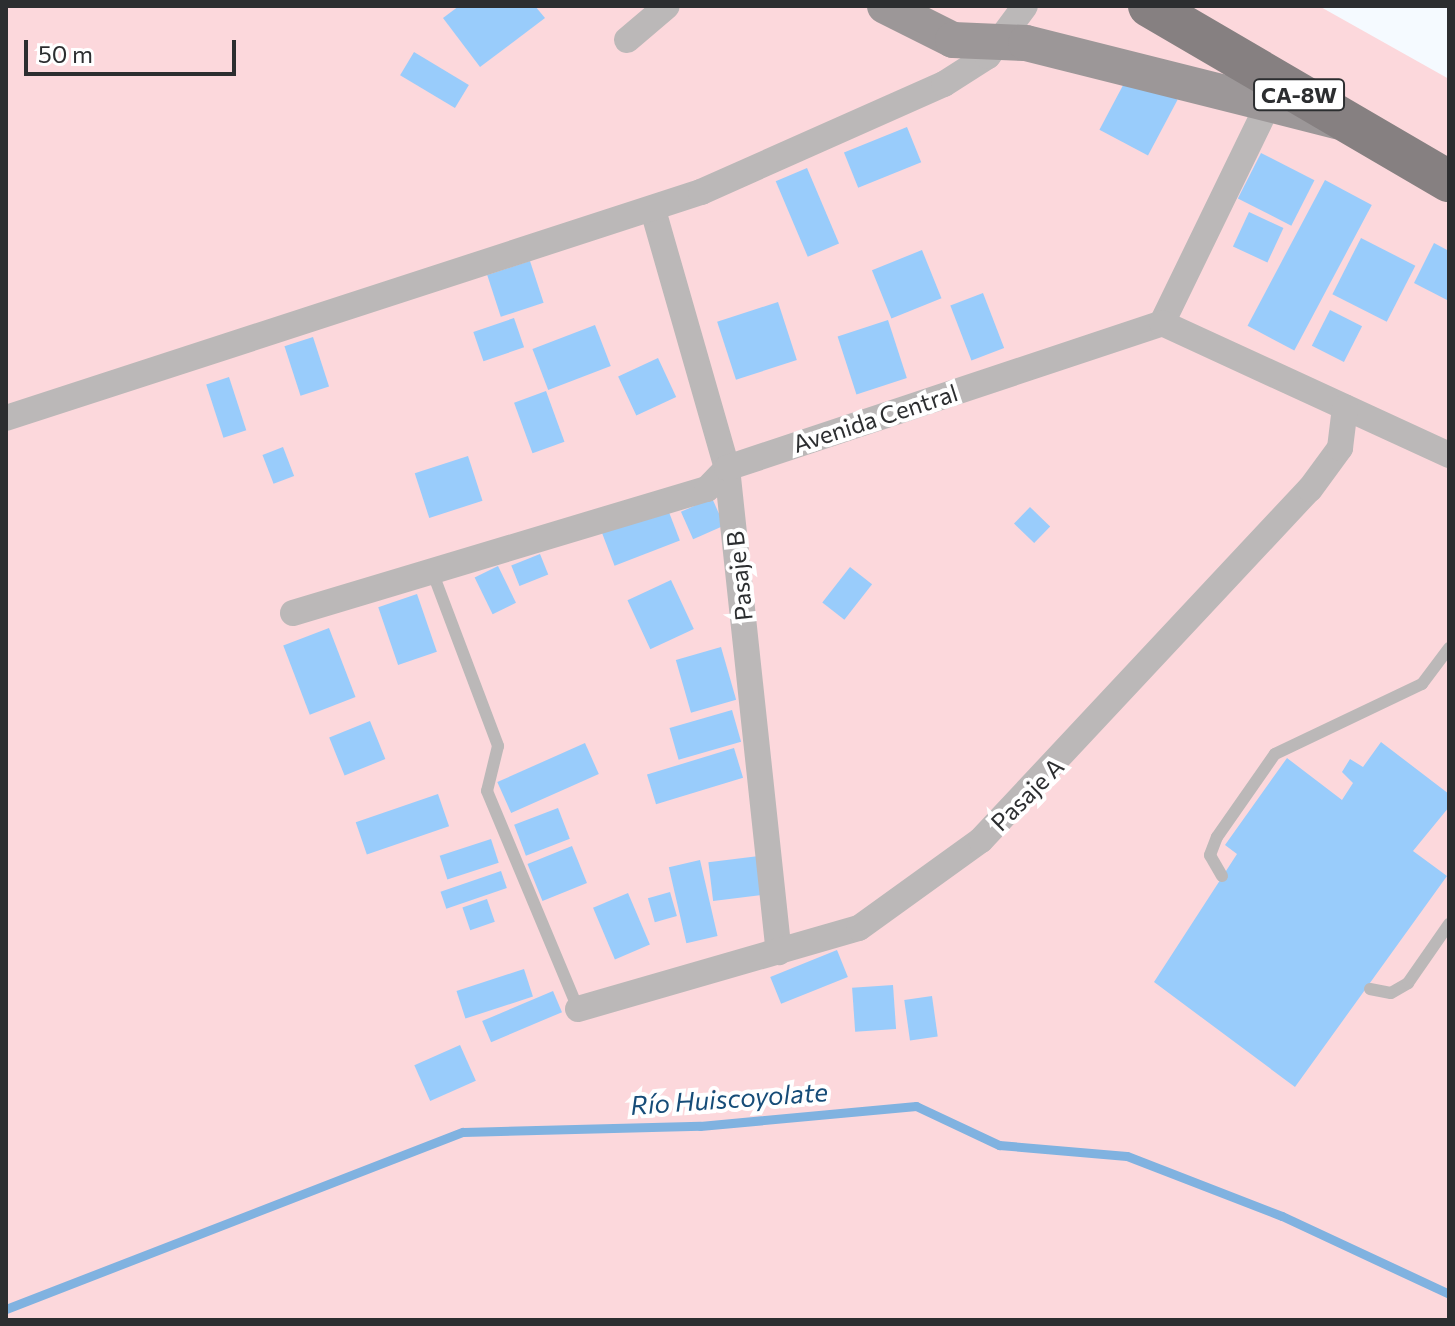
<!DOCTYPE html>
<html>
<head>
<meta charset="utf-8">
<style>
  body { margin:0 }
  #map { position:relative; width:1455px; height:1326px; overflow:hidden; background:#f5faff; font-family:Commissioner,sans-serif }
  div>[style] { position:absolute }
  .green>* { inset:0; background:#fcd8dc }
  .stream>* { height:9px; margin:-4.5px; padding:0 4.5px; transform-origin:4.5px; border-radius:4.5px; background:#80b2e0 }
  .building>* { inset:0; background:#99ccfb; transform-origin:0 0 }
  .lane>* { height:12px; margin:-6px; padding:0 6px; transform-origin:6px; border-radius:6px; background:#bbb8b8 }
  .street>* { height:26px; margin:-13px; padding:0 13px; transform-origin:13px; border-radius:13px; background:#bbb8b8 }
  .secondary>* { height:36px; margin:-18px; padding:0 18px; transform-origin:18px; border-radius:18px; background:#9c9798 }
  .primary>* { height:42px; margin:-21px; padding:0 21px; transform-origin:21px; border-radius:21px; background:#868081 }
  span { translate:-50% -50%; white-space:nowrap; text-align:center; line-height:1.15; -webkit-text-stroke:8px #fff; paint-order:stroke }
  .shield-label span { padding:2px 6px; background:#fff; border:2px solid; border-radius:6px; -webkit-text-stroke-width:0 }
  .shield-label { font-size:22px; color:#2c2e30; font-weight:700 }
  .street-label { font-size:24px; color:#2c2e30 }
  .water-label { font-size:26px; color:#164c78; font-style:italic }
  .frame { position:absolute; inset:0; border:8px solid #2c2e30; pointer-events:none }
  .scale { position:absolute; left:24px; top:40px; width:212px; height:36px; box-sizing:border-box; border:4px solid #2c2e30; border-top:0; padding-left:10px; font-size:24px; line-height:28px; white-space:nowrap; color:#2c2e30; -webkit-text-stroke:6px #fff; paint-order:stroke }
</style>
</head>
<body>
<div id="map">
  <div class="green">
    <i style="clip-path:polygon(6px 6px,1319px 6px,1449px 79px,1449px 1320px,6px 1320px)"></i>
  </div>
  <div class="stream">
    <i style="left:6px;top:1309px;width:490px;rotate:-21.2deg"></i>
    <i style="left:463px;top:1132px;width:237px;rotate:-1.5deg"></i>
    <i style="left:700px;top:1126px;width:217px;rotate:-5.3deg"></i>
    <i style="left:916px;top:1106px;width:92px;rotate:25.2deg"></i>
    <i style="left:999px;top:1145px;width:128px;rotate:4.9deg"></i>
    <i style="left:1127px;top:1156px;width:166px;rotate:21.2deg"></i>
    <i style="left:1282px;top:1216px;width:184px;rotate:25deg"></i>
  </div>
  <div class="building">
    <i style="clip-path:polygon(459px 6px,535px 6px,545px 18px,480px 67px,443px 18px)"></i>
    <i style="left:414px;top:52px;width:64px;height:27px;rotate:31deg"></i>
    <i style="left:1129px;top:74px;width:55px;height:63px;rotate:28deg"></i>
    <i style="left:907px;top:127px;width:38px;height:68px;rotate:68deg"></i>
    <i style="left:1261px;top:153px;width:60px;height:51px;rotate:27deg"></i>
    <i style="left:807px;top:168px;width:82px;height:34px;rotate:67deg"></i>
    <i style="left:1325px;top:180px;width:53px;height:165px;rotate:28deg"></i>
    <i style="left:1249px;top:212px;width:38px;height:38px;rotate:25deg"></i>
    <i style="left:1361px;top:238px;width:61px;height:63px;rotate:27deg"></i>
    <i style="clip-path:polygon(1434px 243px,1449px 251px,1447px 300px,1414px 283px)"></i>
    <i style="left:922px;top:250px;width:52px;height:54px;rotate:68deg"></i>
    <i style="left:530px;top:261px;width:44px;height:45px;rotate:72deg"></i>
    <i style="left:983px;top:293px;width:59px;height:35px;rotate:69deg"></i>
    <i style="left:778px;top:302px;width:61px;height:64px;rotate:72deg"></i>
    <i style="left:1330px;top:310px;width:36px;height:40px;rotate:27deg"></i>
    <i style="left:514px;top:318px;width:31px;height:43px;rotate:71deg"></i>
    <i style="left:888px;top:320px;width:61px;height:53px;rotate:72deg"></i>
    <i style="left:595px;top:325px;width:44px;height:67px;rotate:69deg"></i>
    <i style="left:313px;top:337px;width:52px;height:30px;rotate:72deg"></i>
    <i style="left:658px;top:358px;width:43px;height:44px;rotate:65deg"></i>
    <i style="left:229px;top:377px;width:56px;height:24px;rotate:72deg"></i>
    <i style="left:546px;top:391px;width:54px;height:34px;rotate:70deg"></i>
    <i style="left:283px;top:447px;width:31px;height:22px;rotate:69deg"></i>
    <i style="left:468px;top:456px;width:47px;height:56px;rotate:72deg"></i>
    <i style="left:712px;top:498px;width:30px;height:34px;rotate:66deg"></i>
    <i style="left:667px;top:507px;width:36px;height:70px;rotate:69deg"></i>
    <i style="left:1030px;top:507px;width:28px;height:23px;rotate:44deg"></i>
    <i style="left:540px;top:554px;width:22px;height:31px;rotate:68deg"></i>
    <i style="left:498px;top:566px;width:41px;height:26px;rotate:64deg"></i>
    <i style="left:850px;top:567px;width:28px;height:45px;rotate:38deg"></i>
    <i style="left:671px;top:580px;width:54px;height:48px;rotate:65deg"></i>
    <i style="left:417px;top:594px;width:61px;height:41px;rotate:71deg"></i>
    <i style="left:329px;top:628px;width:74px;height:49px;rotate:69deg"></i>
    <i style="left:721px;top:647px;width:55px;height:47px;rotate:74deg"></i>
    <i style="left:732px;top:710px;width:33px;height:65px;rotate:74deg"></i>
    <i style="left:370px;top:721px;width:41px;height:44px;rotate:68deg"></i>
    <i style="clip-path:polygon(1381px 742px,1449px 794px,1449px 807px,1413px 851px,1447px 876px,1295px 1087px,1154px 982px,1237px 854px,1225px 845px,1287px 758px,1342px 800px,1353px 783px,1342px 772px,1350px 759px,1363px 767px)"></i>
    <i style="left:585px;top:743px;width:34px;height:96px;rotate:66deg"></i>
    <i style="left:734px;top:748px;width:31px;height:91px;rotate:73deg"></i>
    <i style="left:438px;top:794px;width:34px;height:87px;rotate:71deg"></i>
    <i style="left:558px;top:808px;width:33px;height:47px;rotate:69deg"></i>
    <i style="left:491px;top:839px;width:25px;height:54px;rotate:72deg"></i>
    <i style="left:572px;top:846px;width:40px;height:48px;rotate:68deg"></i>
    <i style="left:759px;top:856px;width:39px;height:51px;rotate:83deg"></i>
    <i style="left:700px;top:860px;width:78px;height:32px;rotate:77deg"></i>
    <i style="left:501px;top:871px;width:18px;height:64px;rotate:71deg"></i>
    <i style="left:670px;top:892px;width:25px;height:23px;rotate:74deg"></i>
    <i style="left:628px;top:893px;width:56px;height:38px;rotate:67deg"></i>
    <i style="left:487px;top:899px;width:24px;height:26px;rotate:71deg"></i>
    <i style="left:837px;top:950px;width:29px;height:72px;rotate:68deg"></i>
    <i style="left:524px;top:969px;width:29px;height:71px;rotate:72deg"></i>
    <i style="left:893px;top:985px;width:44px;height:41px;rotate:86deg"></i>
    <i style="left:553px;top:991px;width:23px;height:77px;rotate:67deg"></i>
    <i style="left:932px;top:996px;width:41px;height:28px;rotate:82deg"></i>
    <i style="left:460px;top:1045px;width:39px;height:50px;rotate:66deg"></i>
  </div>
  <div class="lane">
    <i style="left:432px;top:571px;width:187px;rotate:69.3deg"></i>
    <i style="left:498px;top:746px;width:46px;rotate:103.7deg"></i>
    <i style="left:487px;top:791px;width:236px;rotate:67.3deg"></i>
    <i style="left:1222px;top:876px;width:24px;rotate:-120deg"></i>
    <i style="left:1210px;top:855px;width:19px;rotate:-69deg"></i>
    <i style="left:1217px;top:837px;width:101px;rotate:-55.1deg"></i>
    <i style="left:1275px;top:754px;width:163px;rotate:-25.5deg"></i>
    <i style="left:1422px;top:684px;width:45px;rotate:-53.1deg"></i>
    <i style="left:1370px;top:989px;width:21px;rotate:11deg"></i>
    <i style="left:1391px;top:993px;width:20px;rotate:-30deg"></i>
    <i style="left:1408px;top:983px;width:72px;rotate:-55.2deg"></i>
  </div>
  <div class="street">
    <i style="left:627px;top:40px;width:52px;rotate:-40.4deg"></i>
    <i style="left:653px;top:210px;width:268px;rotate:74deg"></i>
    <i style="left:727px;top:468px;width:487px;rotate:83.9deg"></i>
    <i style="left:1162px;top:323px;width:240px;rotate:-64.1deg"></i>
    <i style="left:6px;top:418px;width:731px;rotate:-18.01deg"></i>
    <i style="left:701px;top:192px;width:266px;rotate:-24deg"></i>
    <i style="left:944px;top:84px;width:52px;rotate:-32.5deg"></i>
    <i style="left:988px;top:56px;width:62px;rotate:-53.5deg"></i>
    <i style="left:293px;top:613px;width:432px;rotate:-16.7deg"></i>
    <i style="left:707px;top:489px;width:29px;rotate:-46deg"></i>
    <i style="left:727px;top:468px;width:459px;rotate:-18.4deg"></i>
    <i style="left:1162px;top:323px;width:316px;rotate:24.7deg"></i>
    <i style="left:578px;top:1009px;width:292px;rotate:-16.1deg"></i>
    <i style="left:859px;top:928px;width:150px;rotate:-35.8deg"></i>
    <i style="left:981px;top:840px;width:481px;rotate:-46.9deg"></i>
    <i style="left:1310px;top:489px;width:51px;rotate:-53.8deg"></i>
    <i style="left:1340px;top:448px;width:41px;rotate:-83deg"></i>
  </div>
  <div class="secondary">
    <i style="left:885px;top:6px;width:76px;rotate:26.6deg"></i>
    <i style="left:953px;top:40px;width:73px;rotate:2.4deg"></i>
    <i style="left:1026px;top:43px;width:321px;rotate:14.1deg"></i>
  </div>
  <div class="primary">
    <i style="left:1149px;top:6px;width:347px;rotate:30.3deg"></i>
  </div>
  <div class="shield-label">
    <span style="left:1299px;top:95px">CA-8W</span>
  </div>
  <div class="street-label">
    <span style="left:875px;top:418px;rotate:-18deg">Avenida Central</span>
    <span style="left:739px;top:576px;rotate:-96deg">Pasaje B</span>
    <span style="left:1027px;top:794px;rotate:-45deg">Pasaje A</span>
  </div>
  <div class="water-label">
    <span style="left:729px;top:1098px;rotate:-4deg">Río Huiscoyolate</span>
  </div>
  <div class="frame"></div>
  <div class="scale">50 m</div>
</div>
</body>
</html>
